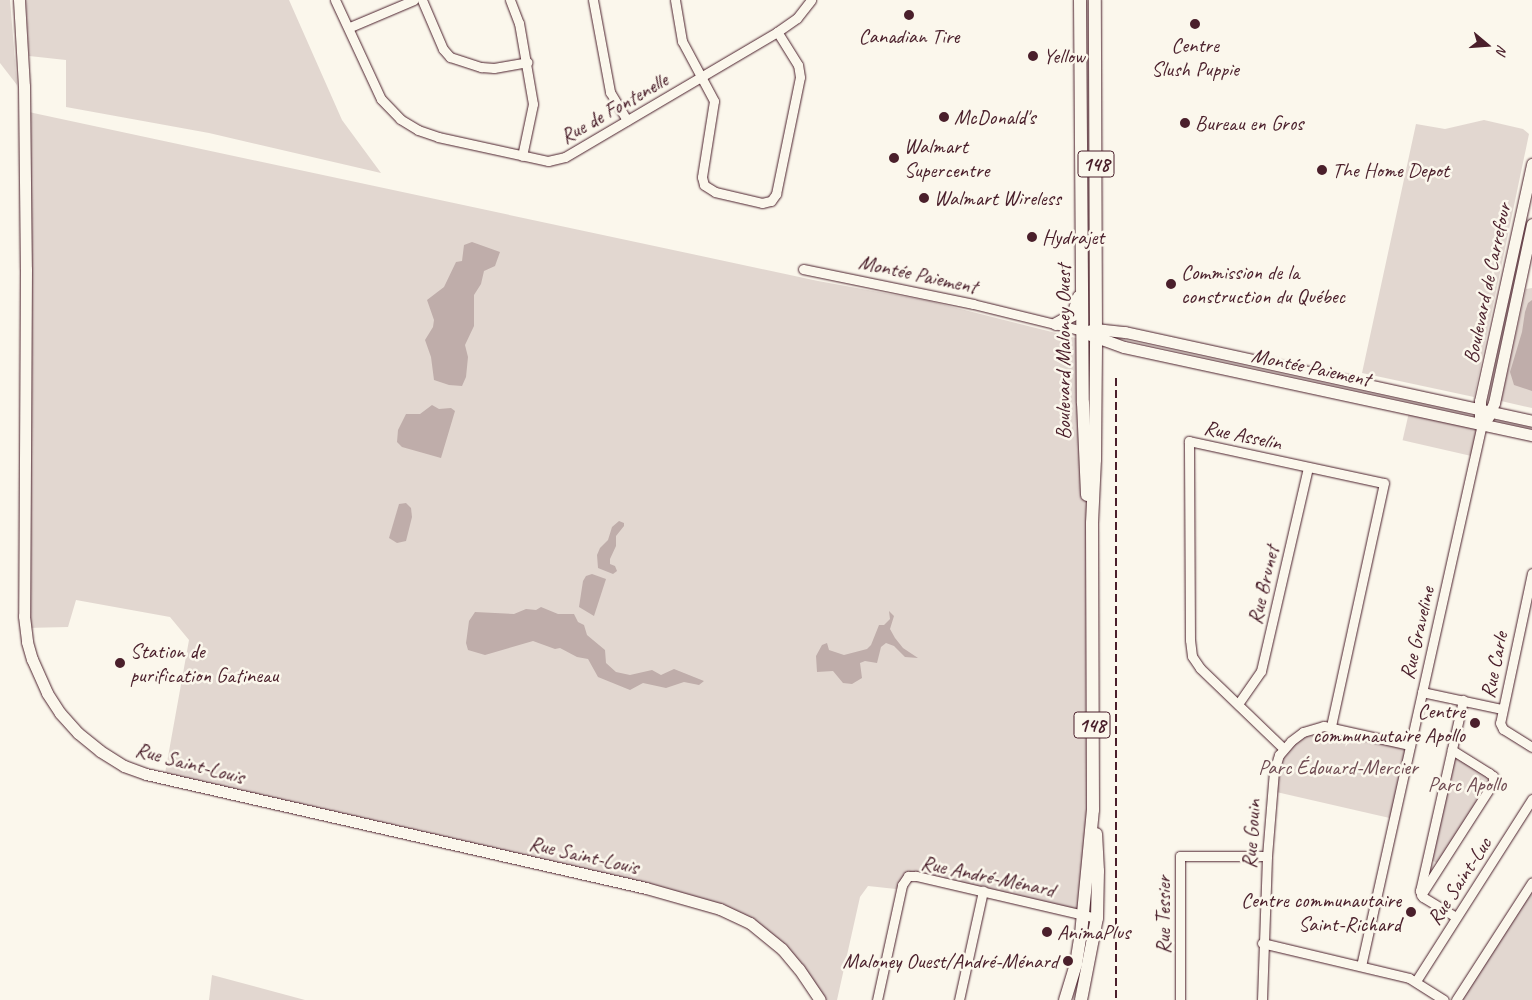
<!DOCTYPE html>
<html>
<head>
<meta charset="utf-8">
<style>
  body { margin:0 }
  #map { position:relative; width:1532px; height:1000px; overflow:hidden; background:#fbf7ec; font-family:Caveat,sans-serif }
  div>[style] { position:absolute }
  .green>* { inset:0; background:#e2d7d0; transform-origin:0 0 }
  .water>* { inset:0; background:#bfadaa }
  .roads { filter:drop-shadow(0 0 1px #4a1f2b) drop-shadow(0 0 1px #4a1f2b) }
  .street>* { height:9px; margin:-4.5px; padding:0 4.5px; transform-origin:4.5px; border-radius:4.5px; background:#fbf7ec }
  .secondary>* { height:11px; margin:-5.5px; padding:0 5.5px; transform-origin:5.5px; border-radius:5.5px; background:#fbf7ec }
  .primary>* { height:12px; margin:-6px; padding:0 6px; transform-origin:6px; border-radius:6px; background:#fbf7ec }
  .rail>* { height:2px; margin-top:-1px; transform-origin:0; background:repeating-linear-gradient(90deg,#4a1f2b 0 8px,transparent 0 12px) }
  .dots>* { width:14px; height:14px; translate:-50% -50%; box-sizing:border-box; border:2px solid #fbf7ec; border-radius:50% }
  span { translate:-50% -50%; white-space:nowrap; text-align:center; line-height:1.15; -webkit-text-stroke:5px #fbf7ec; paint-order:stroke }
  .shield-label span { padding:1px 4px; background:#fbf7ec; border:1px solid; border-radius:4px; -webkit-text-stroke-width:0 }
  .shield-label { font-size:20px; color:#4a1f2b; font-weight:700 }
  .poi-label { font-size:21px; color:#4a1f2b }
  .left { translate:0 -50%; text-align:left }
  .right { translate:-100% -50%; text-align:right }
  .street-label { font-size:21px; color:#4a1f2b }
  .park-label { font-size:21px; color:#704d54 }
  .north { position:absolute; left:1462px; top:20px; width:50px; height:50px; -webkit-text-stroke:4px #fbf7ec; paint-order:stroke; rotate:108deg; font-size:14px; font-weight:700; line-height:20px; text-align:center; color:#4a1f2b }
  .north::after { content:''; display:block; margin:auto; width:18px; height:22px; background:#4a1f2b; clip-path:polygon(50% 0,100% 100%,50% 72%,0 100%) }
</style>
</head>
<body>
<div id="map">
  <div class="green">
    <i style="clip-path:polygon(0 0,10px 0,17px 85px,0 63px)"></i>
    <i style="clip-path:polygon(26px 0,289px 0,342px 120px,381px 173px,209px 133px,66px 107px,66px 60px,29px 56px)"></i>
    <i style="clip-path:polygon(24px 111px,818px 281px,929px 301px,1080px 339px,1092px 523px,1092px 694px,1084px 914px,916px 876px,896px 889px,868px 886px,860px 897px,837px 1000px,820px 1000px,799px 969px,730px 913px,164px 779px,189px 640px,170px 617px,76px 600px,68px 627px,25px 628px)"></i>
    <i style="clip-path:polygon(1484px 120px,1523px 129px,1529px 134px,1474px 397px,1362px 373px,1416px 124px,1445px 129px)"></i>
    <i style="clip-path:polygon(1532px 288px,1532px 408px,1501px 401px,1526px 289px)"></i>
    <i style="left:1410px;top:408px;width:74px;height:33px;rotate:13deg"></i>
    <i style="clip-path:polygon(1315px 727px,1410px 745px,1394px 819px,1272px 791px,1279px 755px)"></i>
    <i style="clip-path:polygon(1452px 750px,1493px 776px,1437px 863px,1431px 860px)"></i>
    <i style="clip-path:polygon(1532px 882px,1532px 1000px,1456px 1000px)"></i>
    <i style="clip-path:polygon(212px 975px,305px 1000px,209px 1000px)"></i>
  </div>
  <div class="water">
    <i style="clip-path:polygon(472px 242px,500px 252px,495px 266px,484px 271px,481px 284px,474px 295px,474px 326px,465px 345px,468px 357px,466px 377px,462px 386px,449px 385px,434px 380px,431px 357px,425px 340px,433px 327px,434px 320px,427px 300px,444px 287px,456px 262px,462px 261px,464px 245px)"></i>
    <i style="clip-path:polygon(1532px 300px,1532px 391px,1514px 385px,1510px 372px,1522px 332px,1525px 312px,1528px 303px)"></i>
    <i style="clip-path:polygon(432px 405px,439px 409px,451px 408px,455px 411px,441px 458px,402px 447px,397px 442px,398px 430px,406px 414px,420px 414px)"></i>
    <i style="clip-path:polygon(406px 503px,411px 508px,412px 517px,406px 541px,397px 543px,389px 538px,399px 504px)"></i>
    <i style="clip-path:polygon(619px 521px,624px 523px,624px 526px,616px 536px,616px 546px,610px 559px,610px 564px,615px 566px,617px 571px,613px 574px,598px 568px,597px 555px,600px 548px,608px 540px,612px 527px)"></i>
    <i style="clip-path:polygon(592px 574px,606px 579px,594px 616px,579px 607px,583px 581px,586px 576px)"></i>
    <i style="clip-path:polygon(541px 607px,558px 614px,574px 614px,578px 622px,584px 625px,587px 635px,605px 650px,606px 663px,616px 672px,630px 675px,652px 670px,661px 675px,674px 669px,704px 681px,699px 685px,684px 682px,666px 688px,643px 683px,630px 690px,598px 677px,588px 659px,577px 657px,560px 648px,555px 649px,533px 641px,485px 655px,468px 650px,466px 643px,469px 621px,475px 612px,514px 614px,526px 609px,536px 610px)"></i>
    <i style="clip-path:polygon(889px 611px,894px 616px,890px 629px,895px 638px,903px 648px,918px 658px,905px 657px,894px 646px,886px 643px,881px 647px,877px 663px,865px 661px,860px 663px,862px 678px,852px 684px,843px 683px,833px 671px,817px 672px,816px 656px,822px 645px,827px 643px,829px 650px,844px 655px,867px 649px,871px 645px,879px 625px,884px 625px,890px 619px)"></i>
  </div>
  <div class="roads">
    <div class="street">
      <i style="left:335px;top:0;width:109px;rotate:65.1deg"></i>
      <i style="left:381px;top:99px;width:28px;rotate:46deg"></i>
      <i style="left:400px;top:119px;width:21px;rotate:31deg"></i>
      <i style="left:418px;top:130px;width:21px;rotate:19deg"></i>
      <i style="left:438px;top:137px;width:113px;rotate:12.3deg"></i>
      <i style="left:548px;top:161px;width:17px;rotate:-13deg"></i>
      <i style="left:565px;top:157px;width:246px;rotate:-30.5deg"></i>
      <i style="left:777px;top:32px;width:24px;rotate:-35deg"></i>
      <i style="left:797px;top:18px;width:23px;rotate:-52deg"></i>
      <i style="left:422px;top:0;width:53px;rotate:66.8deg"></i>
      <i style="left:443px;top:49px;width:11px;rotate:49deg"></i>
      <i style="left:450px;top:57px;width:33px;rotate:18deg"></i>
      <i style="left:481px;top:67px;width:13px;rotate:4deg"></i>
      <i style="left:494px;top:68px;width:34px;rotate:-10deg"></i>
      <i style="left:510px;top:0;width:25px;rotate:69deg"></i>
      <i style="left:519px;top:23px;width:82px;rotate:80.2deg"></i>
      <i style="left:533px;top:104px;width:53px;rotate:101.9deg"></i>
      <i style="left:593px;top:0;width:94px;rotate:79.5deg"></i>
      <i style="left:610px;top:92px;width:33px;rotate:59deg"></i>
      <i style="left:675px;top:0;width:42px;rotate:80.3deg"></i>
      <i style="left:682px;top:41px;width:68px;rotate:61.9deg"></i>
      <i style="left:714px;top:101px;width:77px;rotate:99deg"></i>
      <i style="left:702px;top:177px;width:8px;rotate:76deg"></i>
      <i style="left:704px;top:185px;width:13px;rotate:32deg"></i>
      <i style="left:715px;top:192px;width:48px;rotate:13.2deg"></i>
      <i style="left:762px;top:203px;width:9px;rotate:-13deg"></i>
      <i style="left:771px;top:201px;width:9px;rotate:-54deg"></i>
      <i style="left:776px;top:194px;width:119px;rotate:-78.4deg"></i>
      <i style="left:800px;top:77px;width:12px;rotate:-99deg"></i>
      <i style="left:798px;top:65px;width:39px;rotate:-122deg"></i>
      <i style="left:350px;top:27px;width:69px;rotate:-22.9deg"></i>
      <i style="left:803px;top:269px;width:174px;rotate:11.6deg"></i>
      <i style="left:973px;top:304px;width:113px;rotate:13.8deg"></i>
      <i style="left:1532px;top:573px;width:153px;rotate:102deg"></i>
      <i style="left:1500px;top:723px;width:7px;rotate:63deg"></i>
      <i style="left:1503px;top:729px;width:34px;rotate:32deg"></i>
      <i style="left:1422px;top:692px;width:82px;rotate:12deg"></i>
      <i style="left:1238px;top:704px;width:40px;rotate:-55.1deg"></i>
      <i style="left:1261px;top:671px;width:209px;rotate:-77deg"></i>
      <i style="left:1283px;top:748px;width:115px;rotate:-136.1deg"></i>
      <i style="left:1200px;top:668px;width:14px;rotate:-124deg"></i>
      <i style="left:1192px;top:656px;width:16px;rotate:-97deg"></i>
      <i style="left:1190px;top:640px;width:199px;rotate:-90.3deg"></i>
      <i style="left:1189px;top:441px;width:199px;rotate:12.2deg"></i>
      <i style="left:1384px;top:483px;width:250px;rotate:102.3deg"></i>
      <i style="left:1421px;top:895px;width:133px;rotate:-57.3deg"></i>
      <i style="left:1493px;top:783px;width:7px;rotate:-90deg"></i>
      <i style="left:1493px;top:776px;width:5px;rotate:-143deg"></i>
      <i style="left:1489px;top:773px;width:44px;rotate:-148.1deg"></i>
      <i style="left:1456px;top:917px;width:39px;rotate:-149deg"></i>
      <i style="left:1423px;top:897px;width:7px;rotate:-117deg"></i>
      <i style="left:1420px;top:891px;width:196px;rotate:-77.3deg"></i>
      <i style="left:1262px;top:943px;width:151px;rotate:13.4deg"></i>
      <i style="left:1409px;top:978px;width:41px;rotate:32.2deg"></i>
      <i style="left:1361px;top:966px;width:555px;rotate:-77.42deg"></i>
      <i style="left:1416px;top:981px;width:216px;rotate:-57.5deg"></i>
      <i style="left:877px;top:1000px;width:118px;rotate:-77.7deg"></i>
      <i style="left:902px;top:885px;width:11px;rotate:-56deg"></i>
      <i style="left:908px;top:876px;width:8px"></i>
      <i style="left:916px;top:876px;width:186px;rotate:13.1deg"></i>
      <i style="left:959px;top:1000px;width:112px;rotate:-77.6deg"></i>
      <i style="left:1180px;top:1000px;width:144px;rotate:-90deg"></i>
      <i style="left:1180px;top:856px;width:87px"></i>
      <i style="left:1262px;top:1000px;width:144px;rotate:-88deg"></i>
      <i style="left:1267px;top:856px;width:85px;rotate:-85.3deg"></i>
      <i style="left:1274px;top:771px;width:17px;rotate:-73deg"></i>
      <i style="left:1279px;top:755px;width:18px;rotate:-49deg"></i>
      <i style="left:1291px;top:741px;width:15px;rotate:-37deg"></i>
      <i style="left:1303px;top:732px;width:22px;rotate:-16deg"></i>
      <i style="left:1324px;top:726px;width:88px;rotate:12.5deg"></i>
      <i style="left:1456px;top:1000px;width:140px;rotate:-57.2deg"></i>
    </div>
    <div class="secondary">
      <i style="left:19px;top:0;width:86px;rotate:86.7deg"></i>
      <i style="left:24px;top:86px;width:183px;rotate:89.4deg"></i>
      <i style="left:26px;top:269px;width:347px;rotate:90.3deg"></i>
      <i style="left:24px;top:616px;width:26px;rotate:83deg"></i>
      <i style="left:27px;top:642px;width:18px;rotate:74deg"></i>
      <i style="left:32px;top:659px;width:37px;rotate:66deg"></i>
      <i style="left:47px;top:693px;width:24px;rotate:57deg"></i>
      <i style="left:60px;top:713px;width:27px;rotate:48deg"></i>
      <i style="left:78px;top:733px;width:28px;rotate:39deg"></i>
      <i style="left:100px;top:751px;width:28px;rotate:32deg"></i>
      <i style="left:124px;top:766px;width:23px;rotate:20deg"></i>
      <i style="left:146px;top:774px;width:513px;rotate:12.84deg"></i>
      <i style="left:646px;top:888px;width:77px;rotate:15.8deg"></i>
      <i style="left:720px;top:909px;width:33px;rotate:25deg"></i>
      <i style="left:750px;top:923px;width:41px;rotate:39.1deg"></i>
      <i style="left:782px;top:949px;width:26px;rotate:50deg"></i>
      <i style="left:799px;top:969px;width:37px;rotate:56deg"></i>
      <i style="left:1088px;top:331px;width:7px;rotate:-16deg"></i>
      <i style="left:1095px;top:329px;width:30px;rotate:6deg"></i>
      <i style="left:1125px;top:332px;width:417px;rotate:12.3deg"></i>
      <i style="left:1088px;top:334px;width:38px;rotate:20deg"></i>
      <i style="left:1124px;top:347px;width:417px;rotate:12.2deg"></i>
      <i style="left:1480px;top:417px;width:16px;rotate:-90deg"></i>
      <i style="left:1480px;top:401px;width:243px;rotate:-77.6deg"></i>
      <i style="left:1488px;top:417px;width:15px;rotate:-67deg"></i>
      <i style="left:1494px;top:403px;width:183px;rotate:-78deg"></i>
    </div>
    <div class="primary">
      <i style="left:1080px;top:0;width:403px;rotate:89.6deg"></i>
      <i style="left:1083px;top:403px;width:92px;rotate:87.5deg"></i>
      <i style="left:1056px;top:324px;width:19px;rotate:-28deg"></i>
      <i style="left:1073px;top:315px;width:19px;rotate:-72deg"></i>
      <i style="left:1065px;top:1000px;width:38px;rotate:-73deg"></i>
      <i style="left:1076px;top:964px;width:30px;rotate:-81deg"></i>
      <i style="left:1081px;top:934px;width:125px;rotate:-84.5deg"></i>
      <i style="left:1093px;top:810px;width:287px;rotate:-90.2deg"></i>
      <i style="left:1092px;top:523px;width:63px;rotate:-87.3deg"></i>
      <i style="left:1095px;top:460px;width:122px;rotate:-89.5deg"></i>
      <i style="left:1096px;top:338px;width:338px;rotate:-90.2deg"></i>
      <i style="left:1081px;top:1000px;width:84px;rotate:-79deg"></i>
      <i style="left:1097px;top:918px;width:47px;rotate:-88.8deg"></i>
      <i style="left:1098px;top:871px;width:37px;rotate:-93deg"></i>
    </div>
  </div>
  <div class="rail">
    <i style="left:1116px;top:378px;width:622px;rotate:90deg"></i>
  </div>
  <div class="dots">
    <i style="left:909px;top:15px;background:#4a1f2b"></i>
    <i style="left:1195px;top:24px;background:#4a1f2b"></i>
    <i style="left:1033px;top:56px;background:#4a1f2b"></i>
    <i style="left:944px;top:117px;background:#4a1f2b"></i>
    <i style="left:1185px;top:123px;background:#4a1f2b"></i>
    <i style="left:894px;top:158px;background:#4a1f2b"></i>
    <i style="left:1322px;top:170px;background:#4a1f2b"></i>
    <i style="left:924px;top:198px;background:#4a1f2b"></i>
    <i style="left:1032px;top:237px;background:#4a1f2b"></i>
    <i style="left:1171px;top:284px;background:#4a1f2b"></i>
    <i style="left:120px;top:663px;background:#4a1f2b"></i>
    <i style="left:1475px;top:723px;background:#4a1f2b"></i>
    <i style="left:1411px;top:912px;background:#4a1f2b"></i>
    <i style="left:1047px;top:932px;background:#4a1f2b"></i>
    <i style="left:1068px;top:961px;background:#4a1f2b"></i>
  </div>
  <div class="shield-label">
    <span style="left:1096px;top:164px">148</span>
    <span style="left:1092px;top:725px">148</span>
  </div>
  <div class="poi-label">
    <span style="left:909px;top:36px">Canadian Tire</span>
    <span style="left:1195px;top:57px">Centre<br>Slush Puppie</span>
    <span class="left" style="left:1043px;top:56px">Yellow</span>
    <span class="left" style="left:954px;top:117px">McDonald's</span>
    <span class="left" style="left:1195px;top:123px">Bureau en Gros</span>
    <span class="left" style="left:904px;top:158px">Walmart<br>Supercentre</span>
    <span class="left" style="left:1332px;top:170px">The Home Depot</span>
    <span class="left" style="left:934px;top:198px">Walmart Wireless</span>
    <span class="left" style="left:1042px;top:237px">Hydrajet</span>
    <span class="left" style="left:1181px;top:284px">Commission de la<br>construction du Québec</span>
    <span class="left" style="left:130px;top:663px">Station de<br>purification Gatineau</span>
    <span class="right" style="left:1465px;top:723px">Centre<br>communautaire Apollo</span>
    <span class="right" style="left:1401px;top:912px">Centre communautaire<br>Saint-Richard</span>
    <span class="left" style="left:1057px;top:932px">AnimaPlus</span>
    <span class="right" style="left:1058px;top:961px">Maloney Ouest/André-Ménard</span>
  </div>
  <div class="street-label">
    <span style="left:614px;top:108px;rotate:-30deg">Rue de Fontenelle</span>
    <span style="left:918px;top:274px;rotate:12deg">Montée Paiement</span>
    <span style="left:1487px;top:283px;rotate:-78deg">Boulevard de Carrefour</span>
    <span style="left:1063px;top:352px;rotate:-90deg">Boulevard Maloney Ouest</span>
    <span style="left:1311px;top:367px;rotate:12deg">Montée Paiement</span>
    <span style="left:1243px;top:435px;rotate:12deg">Rue Asselin</span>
    <span style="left:1263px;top:585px;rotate:-77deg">Rue Brunet</span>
    <span style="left:1417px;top:633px;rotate:-77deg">Rue Graveline</span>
    <span style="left:1494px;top:665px;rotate:-78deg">Rue Carle</span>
    <span style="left:190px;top:763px;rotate:15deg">Rue Saint-Louis</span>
    <span style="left:1251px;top:834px;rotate:-86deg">Rue Gouin</span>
    <span style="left:584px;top:855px;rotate:13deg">Rue Saint-Louis</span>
    <span style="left:988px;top:876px;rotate:12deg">Rue André-Ménard</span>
    <span style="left:1459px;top:881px;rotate:-57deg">Rue Saint-Luc</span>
    <span style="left:1163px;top:915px;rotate:-90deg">Rue Tessier</span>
  </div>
  <div class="park-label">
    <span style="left:1338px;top:767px">Parc Édouard-Mercier</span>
    <span style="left:1467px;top:784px">Parc Apollo</span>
  </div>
  <div class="north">N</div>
</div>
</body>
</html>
